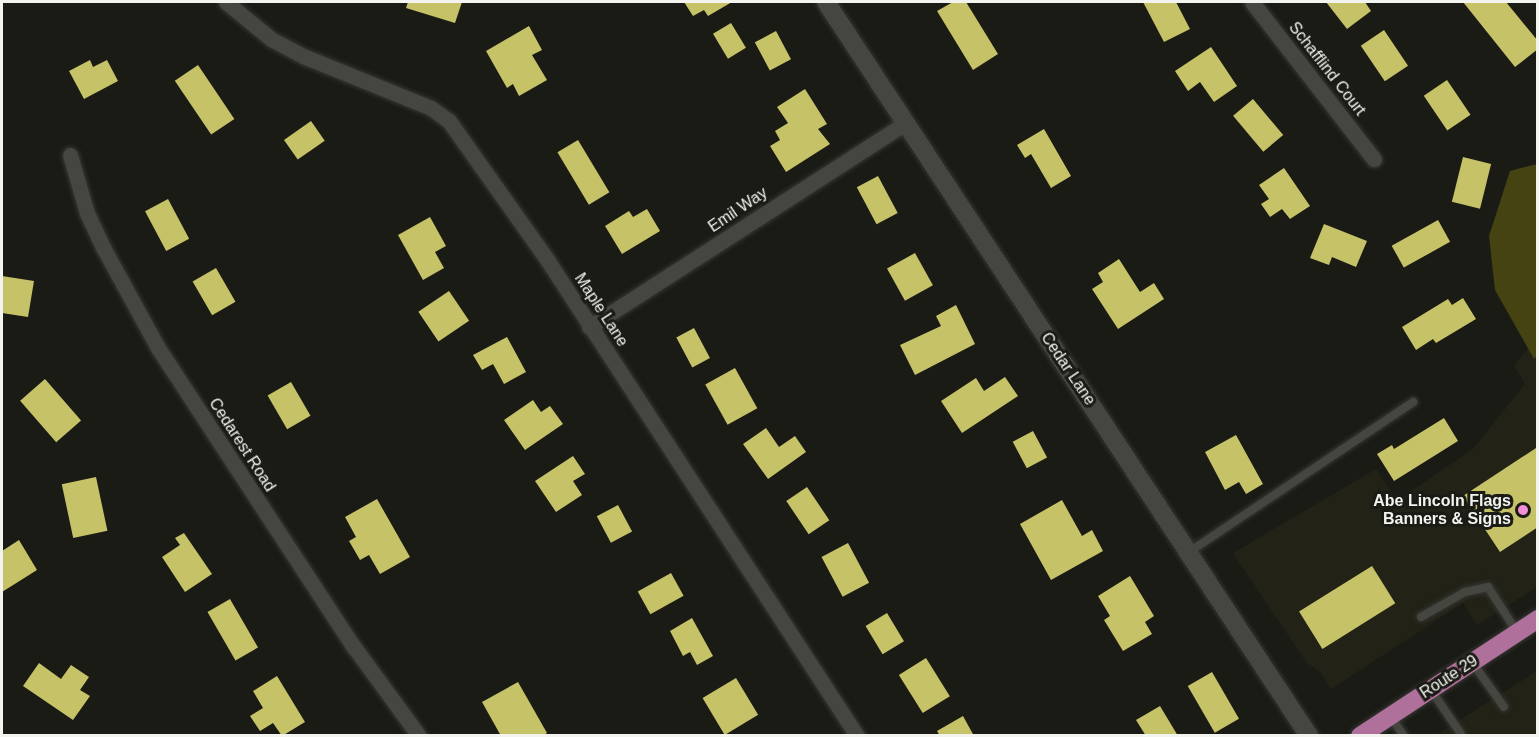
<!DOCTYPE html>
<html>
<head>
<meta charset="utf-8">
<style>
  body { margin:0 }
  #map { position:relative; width:1539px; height:737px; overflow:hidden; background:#1b1b16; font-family:Helvetica,sans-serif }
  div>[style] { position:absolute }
  .built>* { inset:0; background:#222217 }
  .forest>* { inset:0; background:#454312 }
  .building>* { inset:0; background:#c6c267; transform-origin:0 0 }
  .roads { filter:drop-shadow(0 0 2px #353532) drop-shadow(0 0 2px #353532) }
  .service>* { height:8px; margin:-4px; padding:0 4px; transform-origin:4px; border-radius:4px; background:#464640 }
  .minor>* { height:15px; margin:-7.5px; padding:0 7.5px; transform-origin:7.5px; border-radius:7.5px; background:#464640 }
  .secondary>* { height:18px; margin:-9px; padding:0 9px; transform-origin:9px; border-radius:9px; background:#464640 }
  .primary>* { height:18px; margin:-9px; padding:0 9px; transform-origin:9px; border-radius:9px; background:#af719b }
  .dots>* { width:16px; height:16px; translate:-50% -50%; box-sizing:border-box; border:3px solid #1b1b16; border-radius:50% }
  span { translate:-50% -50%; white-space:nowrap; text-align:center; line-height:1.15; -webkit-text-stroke:6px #1b1b16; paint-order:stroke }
  .street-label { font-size:16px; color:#f3f3ef }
  .poi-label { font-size:16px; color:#f3f3ef; font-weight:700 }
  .right { translate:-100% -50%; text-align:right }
  .frame { position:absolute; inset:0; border:3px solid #f3f3ef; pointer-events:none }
</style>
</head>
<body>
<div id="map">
  <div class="built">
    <i style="clip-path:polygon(1537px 337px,1537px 587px,1477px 625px,1463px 603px,1331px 689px,1321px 673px,1306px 662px,1233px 553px,1376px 469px,1397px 501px,1474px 448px,1525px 384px,1514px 366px)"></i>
    <i style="clip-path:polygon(1537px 671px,1537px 735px,1436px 735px)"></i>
  </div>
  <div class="forest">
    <i style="clip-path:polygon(1537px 164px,1538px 354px,1534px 359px,1495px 290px,1489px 236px,1510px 171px)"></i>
  </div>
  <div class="building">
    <i style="clip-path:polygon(408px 2px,462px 2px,455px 23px,406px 8px)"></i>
    <i style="clip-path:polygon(684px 2px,732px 2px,708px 16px,704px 10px,693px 16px)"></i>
    <i style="clip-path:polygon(953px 2px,966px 2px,998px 54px,973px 70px,937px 11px)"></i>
    <i style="clip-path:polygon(1143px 2px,1176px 2px,1190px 29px,1164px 42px)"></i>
    <i style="clip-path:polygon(1326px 2px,1365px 2px,1371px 11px,1347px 29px)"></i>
    <i style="clip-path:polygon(1463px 2px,1506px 2px,1538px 41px,1538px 49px,1515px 67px)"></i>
    <i style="left:731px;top:23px;width:29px;height:21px;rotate:59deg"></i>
    <i style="clip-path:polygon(529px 26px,542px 50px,532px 55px,547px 80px,519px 96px,513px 84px,507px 88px,486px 51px)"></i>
    <i style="left:1384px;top:30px;width:43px;height:28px;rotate:56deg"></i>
    <i style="left:776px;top:31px;width:32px;height:24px;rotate:62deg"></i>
    <i style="clip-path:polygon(1211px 47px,1237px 86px,1214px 102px,1200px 82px,1188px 91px,1175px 71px)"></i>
    <i style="clip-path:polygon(90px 60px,93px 67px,107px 60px,118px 81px,84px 99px,69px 71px)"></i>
    <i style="left:198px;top:65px;width:65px;height:28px;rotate:56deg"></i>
    <i style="left:1447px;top:80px;width:42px;height:28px;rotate:56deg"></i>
    <i style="clip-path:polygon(805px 89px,827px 124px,818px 129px,830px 144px,786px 172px,770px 146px,780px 140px,775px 131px,788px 123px,777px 107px)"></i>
    <i style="left:1253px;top:99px;width:47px;height:26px;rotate:50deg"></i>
    <i style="left:311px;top:121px;width:24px;height:33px;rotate:55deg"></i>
    <i style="clip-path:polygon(1044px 129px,1071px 176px,1051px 188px,1031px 154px,1025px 158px,1017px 145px)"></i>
    <i style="left:578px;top:140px;width:61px;height:24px;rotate:59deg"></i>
    <i style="left:1463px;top:157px;width:29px;height:46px;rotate:14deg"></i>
    <i style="clip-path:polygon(1284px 168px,1310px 206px,1290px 219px,1282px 209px,1270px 217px,1261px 204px,1269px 199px,1259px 185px)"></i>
    <i style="left:878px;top:176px;width:42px;height:24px;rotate:62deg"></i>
    <i style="left:168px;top:199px;width:45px;height:26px;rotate:62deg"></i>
    <i style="clip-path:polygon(647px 209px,660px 231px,622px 254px,605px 226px,629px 211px,633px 217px)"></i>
    <i style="clip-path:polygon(430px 217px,446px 246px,435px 252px,444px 268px,423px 280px,398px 235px)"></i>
    <i style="left:1438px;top:220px;width:25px;height:53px;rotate:61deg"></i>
    <i style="clip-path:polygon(1324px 224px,1367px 241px,1356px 267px,1332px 257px,1329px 265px,1310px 258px)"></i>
    <i style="left:915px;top:253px;width:37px;height:32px;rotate:61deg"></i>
    <i style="clip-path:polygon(1119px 259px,1140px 292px,1154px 283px,1164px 299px,1118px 329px,1092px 289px,1103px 282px,1098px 273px)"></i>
    <i style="left:216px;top:268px;width:39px;height:27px;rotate:60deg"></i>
    <i style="clip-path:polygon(2px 276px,34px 281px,28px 317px,2px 313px)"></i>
    <i style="left:449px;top:291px;width:36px;height:37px;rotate:56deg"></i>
    <i style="clip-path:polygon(1463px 298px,1476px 319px,1436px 343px,1433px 339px,1416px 350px,1402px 327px,1448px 299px,1452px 305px)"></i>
    <i style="clip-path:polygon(956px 305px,975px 344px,915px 375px,900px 345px,941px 326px,936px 316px)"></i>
    <i style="left:694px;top:328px;width:34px;height:20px;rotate:62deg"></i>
    <i style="clip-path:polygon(507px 337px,526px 372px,504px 384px,493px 364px,482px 370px,473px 355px)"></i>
    <i style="left:735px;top:368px;width:46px;height:34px;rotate:61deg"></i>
    <i style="clip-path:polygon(1005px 377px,1018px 396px,962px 433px,941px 401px,976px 378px,984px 391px)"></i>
    <i style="left:45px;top:379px;width:55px;height:33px;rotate:49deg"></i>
    <i style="left:291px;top:382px;width:39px;height:27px;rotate:60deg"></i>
    <i style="clip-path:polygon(533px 400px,541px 412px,550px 406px,563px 424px,525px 450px,504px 420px)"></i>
    <i style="clip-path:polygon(1444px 418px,1458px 441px,1394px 481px,1377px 454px,1392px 445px,1394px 449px)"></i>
    <i style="clip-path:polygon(766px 428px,779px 447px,795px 436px,806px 452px,768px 479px,743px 444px)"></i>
    <i style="left:1033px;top:431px;width:30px;height:23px;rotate:62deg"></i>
    <i style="clip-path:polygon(1236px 435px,1263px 484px,1246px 494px,1239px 482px,1225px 490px,1205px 452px)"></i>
    <i style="clip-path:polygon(1536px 448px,1538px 527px,1500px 552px,1463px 496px)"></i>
    <i style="clip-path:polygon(573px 456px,585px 474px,573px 481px,582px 495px,556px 512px,535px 481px)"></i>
    <i style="left:96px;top:477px;width:55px;height:35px;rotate:78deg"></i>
    <i style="left:807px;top:487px;width:40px;height:25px;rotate:56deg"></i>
    <i style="clip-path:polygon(377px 499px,410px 557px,380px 574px,369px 555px,360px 560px,349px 541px,356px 537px,345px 517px)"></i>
    <i style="clip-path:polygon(1062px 500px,1082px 536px,1092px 530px,1103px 551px,1051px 580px,1020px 524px)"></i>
    <i style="left:618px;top:505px;width:30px;height:24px;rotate:62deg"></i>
    <i style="clip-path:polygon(184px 533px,212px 574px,185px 592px,162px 557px,180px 545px,175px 538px)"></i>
    <i style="clip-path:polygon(19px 540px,37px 570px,2px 592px,2px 551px)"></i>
    <i style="left:848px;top:543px;width:45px;height:30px;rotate:62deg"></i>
    <i style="left:1372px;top:566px;width:44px;height:86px;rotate:58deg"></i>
    <i style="left:671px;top:573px;width:26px;height:38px;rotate:61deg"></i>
    <i style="clip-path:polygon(1130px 576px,1154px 616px,1145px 622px,1152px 634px,1123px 651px,1104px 620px,1110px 616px,1098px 596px)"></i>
    <i style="left:230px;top:599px;width:56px;height:26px;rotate:60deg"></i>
    <i style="left:887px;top:613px;width:33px;height:25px;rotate:59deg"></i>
    <i style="clip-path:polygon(692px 618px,713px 656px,697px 665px,690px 652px,683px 656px,670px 631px)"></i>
    <i style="left:926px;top:658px;width:45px;height:32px;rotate:58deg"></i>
    <i style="clip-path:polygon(39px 663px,61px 679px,71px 665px,89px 677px,80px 690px,90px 696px,73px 720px,23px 686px)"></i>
    <i style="left:1212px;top:672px;width:54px;height:28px;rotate:60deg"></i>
    <i style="clip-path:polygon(277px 676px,305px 722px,282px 736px,273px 723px,260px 731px,250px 716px,263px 708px,253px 691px)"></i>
    <i style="left:736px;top:678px;width:43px;height:39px;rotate:59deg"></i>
    <i style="clip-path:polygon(518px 682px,547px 733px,542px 736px,501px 736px,482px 702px)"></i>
    <i style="clip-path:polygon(1160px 706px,1178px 736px,1146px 736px,1136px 720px)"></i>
    <i style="clip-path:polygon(963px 716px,974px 736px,940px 736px,937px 731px)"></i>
  </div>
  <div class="roads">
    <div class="service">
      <i style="left:1189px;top:552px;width:270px;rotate:-33.8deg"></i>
      <i style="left:1421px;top:617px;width:51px;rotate:-29.6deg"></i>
      <i style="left:1465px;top:592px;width:24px;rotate:-12deg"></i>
      <i style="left:1488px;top:587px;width:54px;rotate:57.2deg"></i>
      <i style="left:1472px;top:662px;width:55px;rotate:54.6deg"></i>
      <i style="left:1431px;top:690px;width:53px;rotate:55.7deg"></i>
      <i style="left:1391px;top:717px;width:23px;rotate:56deg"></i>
    </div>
    <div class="minor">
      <i style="left:226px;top:2px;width:58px;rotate:39.4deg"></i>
      <i style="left:271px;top:39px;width:36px;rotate:28deg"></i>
      <i style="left:303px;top:56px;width:138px;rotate:22.1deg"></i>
      <i style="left:431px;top:108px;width:22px;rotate:36deg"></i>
      <i style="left:449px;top:121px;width:171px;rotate:54.7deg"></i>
      <i style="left:548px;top:261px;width:567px;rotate:56.95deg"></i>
      <i style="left:1252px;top:2px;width:199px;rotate:52.2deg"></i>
      <i style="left:70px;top:155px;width:60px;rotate:73.7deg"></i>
      <i style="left:87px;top:213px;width:40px;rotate:65deg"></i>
      <i style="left:104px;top:249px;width:113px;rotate:61.4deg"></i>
      <i style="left:158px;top:348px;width:358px;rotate:56.8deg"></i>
      <i style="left:354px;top:647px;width:110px;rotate:53.9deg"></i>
      <i style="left:589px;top:327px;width:377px;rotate:-32.8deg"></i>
    </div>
    <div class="secondary">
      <i style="left:826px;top:2px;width:879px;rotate:56.65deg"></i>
    </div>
    <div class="primary">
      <i style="left:1360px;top:736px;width:213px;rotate:-33.3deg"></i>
    </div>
  </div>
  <div class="dots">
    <i style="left:1523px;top:510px;background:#f391d6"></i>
  </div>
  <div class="street-label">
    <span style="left:1327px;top:69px;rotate:52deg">Schafflind Court</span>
    <span style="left:738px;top:210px;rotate:-34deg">Emil Way</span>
    <span style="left:601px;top:310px;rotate:57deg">Maple Lane</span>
    <span style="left:1068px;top:369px;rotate:56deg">Cedar Lane</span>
    <span style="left:242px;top:445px;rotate:57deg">Cedarest Road</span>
    <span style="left:1449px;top:677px;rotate:-33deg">Route 29</span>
  </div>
  <div class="poi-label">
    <span class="right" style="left:1511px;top:510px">Abe Lincoln Flags<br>Banners &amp; Signs</span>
  </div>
  <div class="frame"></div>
</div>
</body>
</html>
